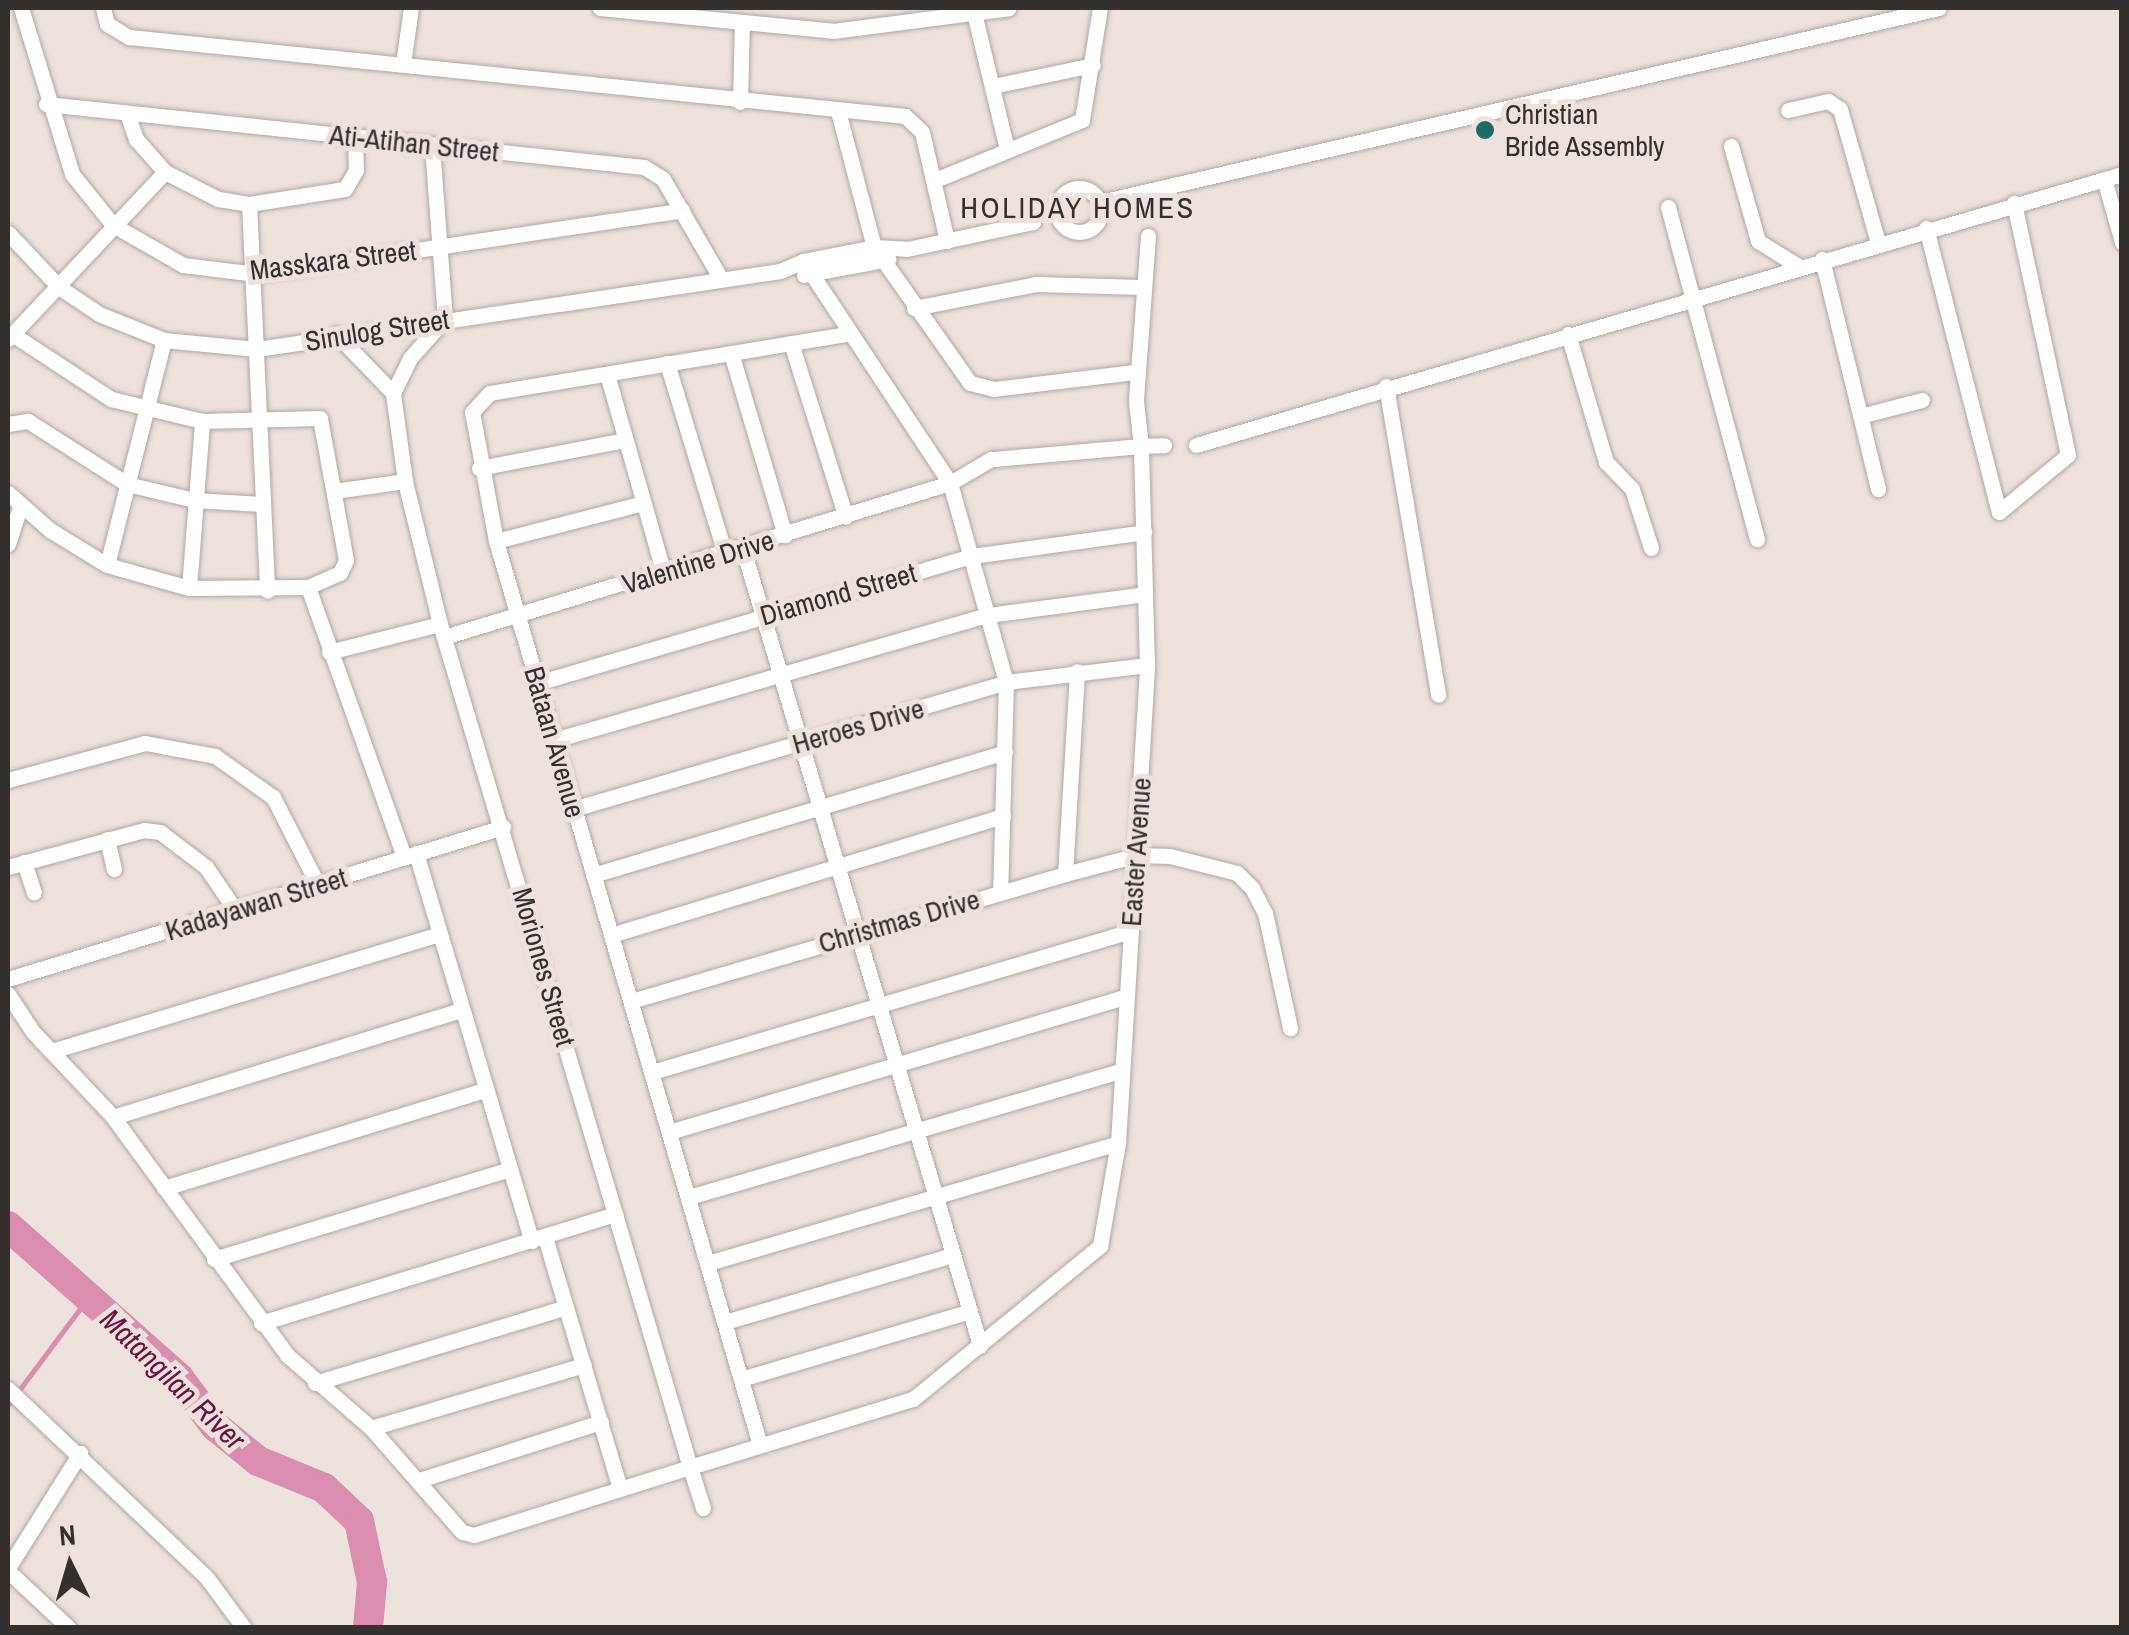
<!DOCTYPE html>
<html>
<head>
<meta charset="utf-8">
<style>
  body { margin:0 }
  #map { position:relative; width:2129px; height:1635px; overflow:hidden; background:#ede2dc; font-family:"Archivo Narrow",sans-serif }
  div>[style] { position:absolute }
  .stream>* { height:5px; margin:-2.5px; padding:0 2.5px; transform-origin:2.5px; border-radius:2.5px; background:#da8dae }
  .river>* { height:30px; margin:-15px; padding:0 15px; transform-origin:15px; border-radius:15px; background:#da8dae }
  .roads { filter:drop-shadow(0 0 2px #b2a7a1) drop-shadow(0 0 2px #b2a7a1) }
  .minor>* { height:15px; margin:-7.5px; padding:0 7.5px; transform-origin:7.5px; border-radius:7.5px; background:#fff }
  .minor>.ring { margin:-7.5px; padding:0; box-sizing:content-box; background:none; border:15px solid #fff; border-radius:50% }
  .dots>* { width:28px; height:28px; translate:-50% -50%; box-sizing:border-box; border:5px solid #ede2dc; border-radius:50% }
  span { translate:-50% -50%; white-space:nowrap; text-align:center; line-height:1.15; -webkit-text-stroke:10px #ede2dc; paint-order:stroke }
  .poi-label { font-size:28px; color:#34302e }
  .left { translate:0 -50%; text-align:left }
  .street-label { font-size:28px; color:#34302e }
  .neighbourhood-label { font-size:30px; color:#34302e; letter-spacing:2.5px }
  .water-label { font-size:30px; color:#6c1044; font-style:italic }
  .frame { position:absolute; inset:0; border:10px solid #34302e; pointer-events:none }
  .north { position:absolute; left:20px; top:1515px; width:100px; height:100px; -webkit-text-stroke:8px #ede2dc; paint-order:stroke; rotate:355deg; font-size:28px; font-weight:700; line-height:40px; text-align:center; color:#34302e }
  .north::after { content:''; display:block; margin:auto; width:35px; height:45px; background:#34302e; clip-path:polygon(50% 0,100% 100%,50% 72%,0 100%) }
</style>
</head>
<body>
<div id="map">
  <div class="stream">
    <i style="left:8px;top:1405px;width:132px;rotate:-53.3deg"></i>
  </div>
  <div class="river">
    <i style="left:8px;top:1226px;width:229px;rotate:41.6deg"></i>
    <i style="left:179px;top:1378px;width:60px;rotate:53.1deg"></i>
    <i style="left:215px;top:1426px;width:55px;rotate:39.1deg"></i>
    <i style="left:258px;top:1461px;width:71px;rotate:22.2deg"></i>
    <i style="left:324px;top:1488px;width:48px;rotate:43.3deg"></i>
    <i style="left:359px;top:1521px;width:62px;rotate:78deg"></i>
    <i style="left:372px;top:1582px;width:46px;rotate:95deg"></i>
  </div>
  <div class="roads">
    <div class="minor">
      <i style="left:21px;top:8px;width:174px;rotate:72.9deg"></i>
      <i style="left:72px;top:174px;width:65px;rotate:51.2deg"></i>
      <i style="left:113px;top:225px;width:81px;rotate:29.7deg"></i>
      <i style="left:183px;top:265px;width:74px;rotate:7deg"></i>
      <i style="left:256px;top:274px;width:431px;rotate:-8.5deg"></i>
      <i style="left:103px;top:8px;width:16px;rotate:76deg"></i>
      <i style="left:107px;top:24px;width:26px;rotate:31deg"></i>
      <i style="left:129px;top:37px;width:780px;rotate:5.81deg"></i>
      <i style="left:905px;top:116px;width:23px;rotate:43deg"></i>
      <i style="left:922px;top:132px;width:112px;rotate:77.1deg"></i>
      <i style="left:600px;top:8px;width:234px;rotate:5.6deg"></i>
      <i style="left:833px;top:31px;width:177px;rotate:-7.4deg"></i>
      <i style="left:974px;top:13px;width:140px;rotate:76.4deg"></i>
      <i style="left:403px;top:64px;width:57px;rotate:-81.9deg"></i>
      <i style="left:993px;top:86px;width:102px;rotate:-11.9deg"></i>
      <i style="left:740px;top:102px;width:80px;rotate:-88.6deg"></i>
      <i style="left:46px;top:104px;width:601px;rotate:6.01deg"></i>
      <i style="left:644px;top:167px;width:22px;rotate:32deg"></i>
      <i style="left:663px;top:179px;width:116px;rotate:59.9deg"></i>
      <i style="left:1788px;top:110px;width:41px;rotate:-12.7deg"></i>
      <i style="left:1828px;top:101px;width:14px;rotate:34deg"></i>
      <i style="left:1840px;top:109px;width:138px;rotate:74.1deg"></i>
      <i style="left:838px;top:111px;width:141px;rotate:75.2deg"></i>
      <i style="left:874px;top:247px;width:166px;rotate:54.8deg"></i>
      <i style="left:970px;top:383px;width:25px;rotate:14deg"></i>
      <i style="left:994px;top:389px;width:142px;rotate:-6.9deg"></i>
      <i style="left:127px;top:113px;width:28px;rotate:71deg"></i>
      <i style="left:136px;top:139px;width:44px;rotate:48.7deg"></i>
      <i style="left:165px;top:172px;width:59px;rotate:27deg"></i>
      <i style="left:218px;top:199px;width:31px;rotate:9deg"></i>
      <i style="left:249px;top:204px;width:97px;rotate:-8.9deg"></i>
      <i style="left:345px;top:189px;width:22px;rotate:-60deg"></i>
      <i style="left:356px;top:170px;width:33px;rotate:-92deg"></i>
      <i style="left:1731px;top:146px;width:99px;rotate:74.1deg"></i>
      <i style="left:1758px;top:241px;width:47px;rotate:32deg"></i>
      <i style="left:2104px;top:179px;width:66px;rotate:74.1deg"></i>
      <i style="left:935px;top:180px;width:159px;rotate:-22.2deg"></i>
      <i style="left:1082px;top:120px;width:113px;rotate:-80.9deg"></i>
      <i class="ring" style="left:1057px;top:188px;width:29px;height:29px"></i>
      <i style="left:1100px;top:202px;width:861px;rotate:-13.02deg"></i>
      <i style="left:249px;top:204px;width:387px;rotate:87.3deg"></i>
      <i style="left:1668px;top:207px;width:344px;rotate:75deg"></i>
      <i style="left:1926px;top:228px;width:293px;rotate:75.6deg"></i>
      <i style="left:1999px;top:512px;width:89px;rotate:-39.6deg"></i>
      <i style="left:2068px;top:455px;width:258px;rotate:-102.1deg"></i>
      <i style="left:8px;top:233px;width:74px;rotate:46.6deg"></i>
      <i style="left:59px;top:287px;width:48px;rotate:34deg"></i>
      <i style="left:99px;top:314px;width:70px;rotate:21.8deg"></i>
      <i style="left:164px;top:340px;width:93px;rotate:5.5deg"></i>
      <i style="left:257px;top:349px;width:529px;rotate:-8.48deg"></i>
      <i style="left:780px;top:271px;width:25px;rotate:-23deg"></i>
      <i style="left:803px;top:261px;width:72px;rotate:-11.2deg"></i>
      <i style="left:874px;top:247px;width:33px;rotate:3deg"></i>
      <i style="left:907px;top:249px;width:129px;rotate:-12.1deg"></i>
      <i style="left:1148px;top:236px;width:165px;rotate:94.2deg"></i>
      <i style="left:1136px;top:401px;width:45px;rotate:83.7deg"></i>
      <i style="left:1141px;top:446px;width:23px;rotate:-2deg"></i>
      <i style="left:1822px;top:259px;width:237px;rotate:76.3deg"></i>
      <i style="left:804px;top:275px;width:86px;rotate:-10.7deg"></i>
      <i style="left:914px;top:308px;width:124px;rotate:-11.1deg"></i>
      <i style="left:1036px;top:284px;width:106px;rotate:1.6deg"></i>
      <i style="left:1568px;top:334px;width:134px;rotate:73.5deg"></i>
      <i style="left:1606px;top:462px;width:37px;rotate:46deg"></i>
      <i style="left:1632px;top:489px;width:62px;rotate:72.1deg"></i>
      <i style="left:8px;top:339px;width:229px;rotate:-46.8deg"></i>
      <i style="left:791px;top:343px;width:182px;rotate:72.5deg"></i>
      <i style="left:731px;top:353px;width:190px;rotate:73.5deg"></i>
      <i style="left:667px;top:363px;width:200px;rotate:73.1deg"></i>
      <i style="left:607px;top:374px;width:208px;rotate:74.1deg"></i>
      <i style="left:1386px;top:386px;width:313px;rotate:80.4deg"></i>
      <i style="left:393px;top:393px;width:39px;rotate:-64deg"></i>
      <i style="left:410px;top:358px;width:52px;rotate:-48.1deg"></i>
      <i style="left:445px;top:319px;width:173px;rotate:-94.3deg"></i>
      <i style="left:1860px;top:416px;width:64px;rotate:-14.5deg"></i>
      <i style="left:8px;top:424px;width:20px;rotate:-9deg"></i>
      <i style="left:28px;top:421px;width:117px;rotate:32.5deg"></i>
      <i style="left:127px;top:484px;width:69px;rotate:13.4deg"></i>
      <i style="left:194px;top:500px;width:68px;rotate:3.4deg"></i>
      <i style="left:1196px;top:445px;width:965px;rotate:-16.31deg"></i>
      <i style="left:479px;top:468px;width:148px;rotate:-10.9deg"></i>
      <i style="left:334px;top:491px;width:72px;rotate:-8deg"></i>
      <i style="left:8px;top:493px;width:56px;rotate:41.4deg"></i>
      <i style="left:50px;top:530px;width:67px;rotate:31.6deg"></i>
      <i style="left:107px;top:565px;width:85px;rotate:15.7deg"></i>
      <i style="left:189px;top:588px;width:119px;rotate:-0.5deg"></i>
      <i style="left:308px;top:587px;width:35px;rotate:-24deg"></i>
      <i style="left:340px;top:573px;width:14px;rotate:-65deg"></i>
      <i style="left:346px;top:560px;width:144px;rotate:-100.4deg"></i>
      <i style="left:320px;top:418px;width:118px;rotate:178.5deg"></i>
      <i style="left:202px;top:421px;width:94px;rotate:-166.4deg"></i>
      <i style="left:111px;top:399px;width:118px;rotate:-146.7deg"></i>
      <i style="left:496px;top:541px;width:152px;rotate:-14.5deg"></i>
      <i style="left:8px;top:544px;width:39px;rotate:-72deg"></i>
      <i style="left:743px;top:549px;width:831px;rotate:73.42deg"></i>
      <i style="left:107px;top:565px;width:232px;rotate:-75.8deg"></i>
      <i style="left:308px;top:587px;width:287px;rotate:70.4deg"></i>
      <i style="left:189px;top:588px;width:168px;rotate:-85.5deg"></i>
      <i style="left:444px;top:637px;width:529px;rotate:-16.93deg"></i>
      <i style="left:950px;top:483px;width:207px;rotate:74.3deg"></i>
      <i style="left:1006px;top:682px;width:210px;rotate:91.6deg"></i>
      <i style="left:329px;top:652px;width:114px;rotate:-14.2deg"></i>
      <i style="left:537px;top:683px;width:453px;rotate:-16.3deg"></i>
      <i style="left:972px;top:556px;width:174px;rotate:-7.9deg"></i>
      <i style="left:554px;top:740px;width:452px;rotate:-16.1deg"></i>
      <i style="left:988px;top:615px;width:158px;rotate:-7.6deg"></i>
      <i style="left:8px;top:780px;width:142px;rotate:-15.1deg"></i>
      <i style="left:145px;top:743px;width:71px;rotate:10.5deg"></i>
      <i style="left:215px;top:756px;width:71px;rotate:35.3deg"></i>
      <i style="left:273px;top:797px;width:99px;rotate:62.9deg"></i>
      <i style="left:573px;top:809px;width:451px;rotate:-16.3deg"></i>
      <i style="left:1006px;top:682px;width:142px;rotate:-6.9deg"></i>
      <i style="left:107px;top:839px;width:31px;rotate:77deg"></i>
      <i style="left:416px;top:853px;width:405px;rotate:73.4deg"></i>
      <i style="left:24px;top:862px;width:32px;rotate:72deg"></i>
      <i style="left:8px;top:867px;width:141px;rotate:-15.2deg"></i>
      <i style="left:144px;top:830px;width:16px;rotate:7deg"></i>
      <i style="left:160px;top:832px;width:58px;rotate:37.3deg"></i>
      <i style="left:206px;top:867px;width:53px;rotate:55.7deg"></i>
      <i style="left:1065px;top:874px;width:203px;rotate:-86.6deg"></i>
      <i style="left:593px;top:875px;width:430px;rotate:-16.6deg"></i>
      <i style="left:611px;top:935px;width:410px;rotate:-16.9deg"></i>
      <i style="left:8px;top:979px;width:518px;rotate:-17.07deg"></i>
      <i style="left:8px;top:994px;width:45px;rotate:56.7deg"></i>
      <i style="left:33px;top:1032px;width:117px;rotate:46.7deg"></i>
      <i style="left:113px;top:1117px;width:295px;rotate:53.8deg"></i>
      <i style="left:287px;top:1355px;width:111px;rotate:41deg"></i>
      <i style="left:371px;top:1428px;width:138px;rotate:48.8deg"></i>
      <i style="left:462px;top:1532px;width:12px;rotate:14deg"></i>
      <i style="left:474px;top:1535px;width:226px;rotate:-17.5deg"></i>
      <i style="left:690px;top:1467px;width:879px;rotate:-106.52deg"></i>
      <i style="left:440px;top:624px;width:147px;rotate:-103.8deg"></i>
      <i style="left:405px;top:481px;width:89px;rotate:-97.8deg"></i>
      <i style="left:393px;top:393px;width:82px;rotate:-134deg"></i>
      <i style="left:631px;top:1001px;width:452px;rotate:-16.3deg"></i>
      <i style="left:1065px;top:874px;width:75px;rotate:-14.6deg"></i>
      <i style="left:1138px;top:855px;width:32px;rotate:2deg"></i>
      <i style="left:1170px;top:856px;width:69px;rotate:14.2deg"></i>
      <i style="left:1237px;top:873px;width:21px;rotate:45deg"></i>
      <i style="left:1252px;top:888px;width:28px;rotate:63deg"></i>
      <i style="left:1265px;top:913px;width:118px;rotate:77.7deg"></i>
      <i style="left:55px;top:1050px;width:402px;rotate:-16.8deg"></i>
      <i style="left:652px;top:1072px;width:498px;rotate:-16.4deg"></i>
      <i style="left:113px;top:1117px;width:364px;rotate:-17.1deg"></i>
      <i style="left:669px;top:1132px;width:476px;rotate:-16.5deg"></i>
      <i style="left:164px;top:1188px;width:336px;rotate:-17deg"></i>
      <i style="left:689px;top:1197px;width:449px;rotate:-16.3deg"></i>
      <i style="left:545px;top:1237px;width:262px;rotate:73.4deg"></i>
      <i style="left:214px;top:1259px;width:309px;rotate:-16.9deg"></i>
      <i style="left:708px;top:1263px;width:427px;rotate:-16.3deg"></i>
      <i style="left:725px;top:1322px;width:238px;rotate:-16.4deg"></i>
      <i style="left:261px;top:1323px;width:371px;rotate:-17.1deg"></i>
      <i style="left:741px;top:1379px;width:239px;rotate:-16.5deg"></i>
      <i style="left:315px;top:1383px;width:262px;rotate:-16.8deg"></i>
      <i style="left:8px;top:1389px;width:274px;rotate:43.5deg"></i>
      <i style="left:207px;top:1578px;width:62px;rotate:53.5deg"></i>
      <i style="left:371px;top:1428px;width:222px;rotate:-16.5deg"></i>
      <i style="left:760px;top:1445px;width:942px;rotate:-106.28deg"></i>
      <i style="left:496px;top:541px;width:131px;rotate:-100.5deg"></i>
      <i style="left:472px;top:412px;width:26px;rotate:-47deg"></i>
      <i style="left:490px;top:393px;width:362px;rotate:-9.4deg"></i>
      <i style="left:419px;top:1480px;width:191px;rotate:-17.7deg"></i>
      <i style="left:703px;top:1508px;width:43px;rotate:-107.6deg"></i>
      <i style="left:690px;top:1467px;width:233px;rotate:-17deg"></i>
      <i style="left:913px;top:1399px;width:242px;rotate:-39.3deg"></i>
      <i style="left:1100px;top:1246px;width:105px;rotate:-80.1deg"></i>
      <i style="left:1118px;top:1143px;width:479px;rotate:-86.5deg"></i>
      <i style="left:1147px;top:665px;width:219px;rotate:-91.6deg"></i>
      <i style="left:1141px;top:446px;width:151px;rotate:175deg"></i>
      <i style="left:991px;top:459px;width:48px;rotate:149.7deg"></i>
      <i style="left:950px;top:483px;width:266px;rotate:-123.5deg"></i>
      <i style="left:8px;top:1568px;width:136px;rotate:-57.9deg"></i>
      <i style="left:8px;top:1571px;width:83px;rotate:43.1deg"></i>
    </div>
  </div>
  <div class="dots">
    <i style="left:1485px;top:130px;background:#1e6a67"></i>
  </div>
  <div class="poi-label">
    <span class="left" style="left:1505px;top:130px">Christian<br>Bride Assembly</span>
  </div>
  <div class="street-label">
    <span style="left:414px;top:143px;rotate:6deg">Ati-Atihan Street</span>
    <span style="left:333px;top:260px;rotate:-7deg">Masskara Street</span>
    <span style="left:377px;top:330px;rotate:-9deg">Sinulog Street</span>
    <span style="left:698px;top:562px;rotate:-17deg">Valentine Drive</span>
    <span style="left:838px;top:594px;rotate:-16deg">Diamond Street</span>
    <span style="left:858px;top:726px;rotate:-16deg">Heroes Drive</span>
    <span style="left:555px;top:742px;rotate:74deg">Bataan Avenue</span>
    <span style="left:1136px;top:852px;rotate:-86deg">Easter Avenue</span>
    <span style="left:256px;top:904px;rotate:-17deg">Kadayawan Street</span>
    <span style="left:899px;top:921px;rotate:-16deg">Christmas Drive</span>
    <span style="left:544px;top:967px;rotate:74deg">Moriones Street</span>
  </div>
  <div class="neighbourhood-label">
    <span style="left:1078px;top:207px">HOLIDAY HOMES</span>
  </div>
  <div class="water-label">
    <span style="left:173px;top:1379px;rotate:44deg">Matangilan River</span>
  </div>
  <div class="frame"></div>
  <div class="north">N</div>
</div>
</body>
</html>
